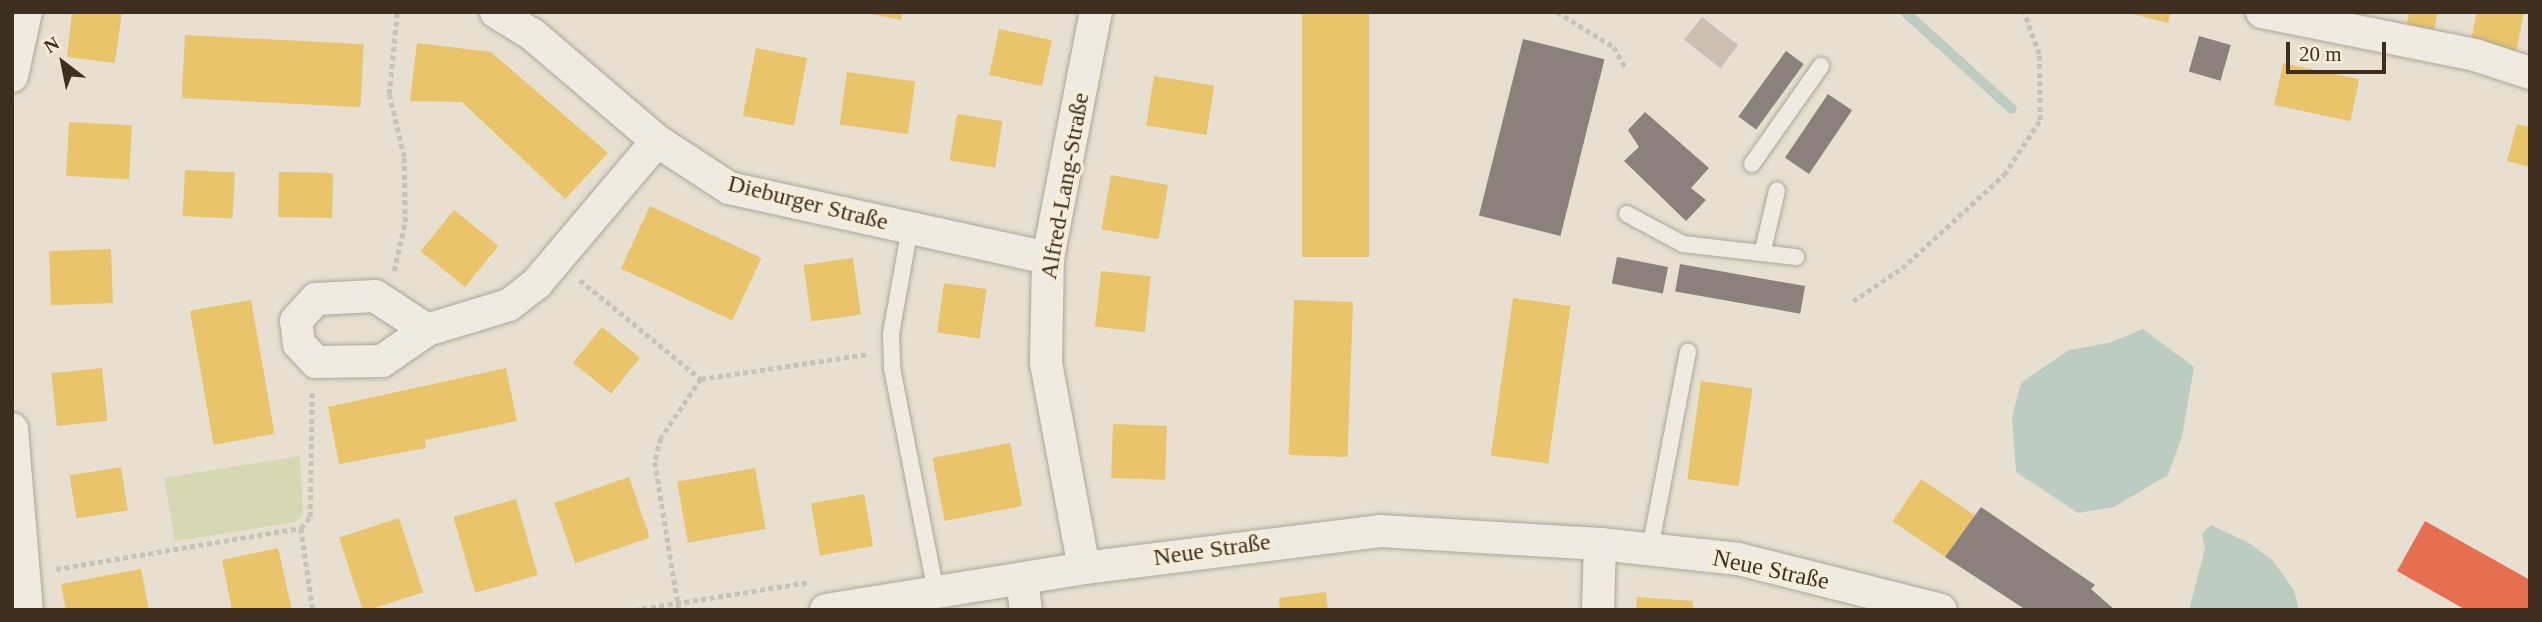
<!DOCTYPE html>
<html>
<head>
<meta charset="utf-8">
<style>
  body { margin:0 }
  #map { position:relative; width:2542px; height:622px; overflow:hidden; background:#e7e0d1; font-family:Georgia,serif }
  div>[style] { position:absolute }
  .green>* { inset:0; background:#d6d7b3 }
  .water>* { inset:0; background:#bcccc2 }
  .homes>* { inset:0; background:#e9c46a; transform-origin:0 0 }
  .shops>* { inset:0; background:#e76f51 }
  .industry>* { inset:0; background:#8a817c; transform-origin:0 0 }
  .stream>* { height:10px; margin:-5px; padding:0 5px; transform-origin:5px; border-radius:5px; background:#bcccc2 }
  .building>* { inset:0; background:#cbbfb2; transform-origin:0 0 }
  .path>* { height:4.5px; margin-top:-2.25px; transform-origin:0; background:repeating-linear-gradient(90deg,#c8c2b9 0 5px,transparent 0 8.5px) }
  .roads { filter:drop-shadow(0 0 2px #ada599) drop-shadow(0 0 2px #ada599) }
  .service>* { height:16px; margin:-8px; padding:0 8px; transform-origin:8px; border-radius:8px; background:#efebe3 }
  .minor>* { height:32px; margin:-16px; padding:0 16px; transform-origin:16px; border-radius:16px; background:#efebe3 }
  span { translate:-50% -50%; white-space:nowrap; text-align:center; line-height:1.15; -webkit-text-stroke:7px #f7eed8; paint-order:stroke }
  .street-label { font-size:24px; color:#3d2e20 }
  .frame { position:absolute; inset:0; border:14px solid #3d2e20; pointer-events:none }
  .north { position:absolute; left:28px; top:28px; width:70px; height:70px; -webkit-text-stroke:5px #f7eed8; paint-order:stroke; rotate:328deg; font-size:19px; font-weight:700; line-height:28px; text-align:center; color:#3d2e20 }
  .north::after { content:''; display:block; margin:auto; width:24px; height:32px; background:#3d2e20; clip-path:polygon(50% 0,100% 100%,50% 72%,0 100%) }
  .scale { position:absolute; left:2286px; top:42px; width:100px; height:32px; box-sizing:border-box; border:4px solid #3d2e20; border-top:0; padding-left:9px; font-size:21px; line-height:24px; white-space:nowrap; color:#3d2e20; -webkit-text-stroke:5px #f7eed8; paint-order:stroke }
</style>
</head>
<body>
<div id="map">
  <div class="green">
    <i style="clip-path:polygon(300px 456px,303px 514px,296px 522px,175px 541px,164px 478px)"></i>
  </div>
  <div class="water">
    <i style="clip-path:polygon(2143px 329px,2194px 367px,2182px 436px,2168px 475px,2114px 507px,2078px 513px,2016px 472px,2012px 417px,2021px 383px,2069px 350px,2109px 343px)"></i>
    <i style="clip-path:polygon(2211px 525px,2249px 543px,2273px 561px,2294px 590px,2299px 610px,2189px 610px,2205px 549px,2202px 534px)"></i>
  </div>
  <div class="homes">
    <i style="clip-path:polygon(72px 12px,122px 12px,115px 63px,67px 57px)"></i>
    <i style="clip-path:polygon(861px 12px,903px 12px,901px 20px)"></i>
    <i style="left:1302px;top:12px;width:67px;height:245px"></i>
    <i style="clip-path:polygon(2125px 12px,2171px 12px,2168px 23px)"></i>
    <i style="clip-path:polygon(2409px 12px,2438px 12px,2434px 30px,2407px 24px)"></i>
    <i style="clip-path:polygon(2477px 12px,2524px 12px,2516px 53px,2470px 44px)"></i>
    <i style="left:999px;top:29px;width:54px;height:47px;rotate:12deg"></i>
    <i style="left:185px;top:35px;width:179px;height:63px;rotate:3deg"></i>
    <i style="clip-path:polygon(417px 43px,491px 52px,608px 153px,565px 199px,462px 102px,410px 101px)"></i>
    <i style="left:756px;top:48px;width:52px;height:69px;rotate:11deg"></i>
    <i style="left:2283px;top:63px;width:78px;height:43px;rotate:12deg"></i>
    <i style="left:847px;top:72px;width:69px;height:53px;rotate:8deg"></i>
    <i style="left:1154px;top:76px;width:61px;height:50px;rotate:9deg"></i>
    <i style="left:957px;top:114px;width:46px;height:47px;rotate:9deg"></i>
    <i style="left:69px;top:122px;width:63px;height:54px;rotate:3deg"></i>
    <i style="clip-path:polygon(2517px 124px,2530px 127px,2530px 167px,2507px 161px)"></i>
    <i style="left:185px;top:170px;width:50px;height:46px;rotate:3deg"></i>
    <i style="left:279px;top:172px;width:54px;height:45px;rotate:1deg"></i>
    <i style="left:1111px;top:175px;width:58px;height:55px;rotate:10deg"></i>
    <i style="left:650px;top:206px;width:123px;height:69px;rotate:25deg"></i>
    <i style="left:454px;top:210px;width:57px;height:53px;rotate:39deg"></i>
    <i style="left:111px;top:249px;width:54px;height:62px;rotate:88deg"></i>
    <i style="left:853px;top:258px;width:57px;height:50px;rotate:82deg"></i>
    <i style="left:1101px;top:271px;width:50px;height:56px;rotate:6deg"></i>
    <i style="left:944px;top:283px;width:43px;height:50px;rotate:8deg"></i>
    <i style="left:1513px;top:298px;width:58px;height:159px;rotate:8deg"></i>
    <i style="left:251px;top:300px;width:136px;height:62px;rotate:80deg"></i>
    <i style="left:1294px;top:300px;width:59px;height:155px;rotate:2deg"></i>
    <i style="left:602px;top:327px;width:49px;height:46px;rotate:39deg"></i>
    <i style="left:102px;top:368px;width:53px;height:51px;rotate:84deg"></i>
    <i style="clip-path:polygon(506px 368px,517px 421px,425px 440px,426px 448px,339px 464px,328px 407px)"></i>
    <i style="left:1701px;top:381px;width:52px;height:99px;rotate:8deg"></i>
    <i style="left:1113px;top:424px;width:54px;height:54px;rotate:2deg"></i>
    <i style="left:1010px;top:443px;width:64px;height:79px;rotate:79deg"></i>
    <i style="left:121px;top:467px;width:44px;height:52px;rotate:81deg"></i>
    <i style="left:755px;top:468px;width:62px;height:79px;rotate:80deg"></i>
    <i style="left:629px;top:477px;width:64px;height:79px;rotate:71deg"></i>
    <i style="left:1921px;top:479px;width:65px;height:51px;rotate:34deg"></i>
    <i style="left:864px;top:494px;width:53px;height:54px;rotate:80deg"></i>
    <i style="left:516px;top:499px;width:79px;height:65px;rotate:74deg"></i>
    <i style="left:399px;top:518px;width:78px;height:63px;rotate:72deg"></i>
    <i style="clip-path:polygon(278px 548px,292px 610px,232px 610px,222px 560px)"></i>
    <i style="clip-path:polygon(141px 569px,149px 610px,66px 610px,61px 584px)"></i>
    <i style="clip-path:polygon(1326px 592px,1328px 610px,1280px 610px,1279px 598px)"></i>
    <i style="clip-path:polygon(1637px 597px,1693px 601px,1693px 610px,1636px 610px)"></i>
  </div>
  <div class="shops">
    <i style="clip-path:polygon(2425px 521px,2530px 580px,2530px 610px,2466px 610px,2397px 571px)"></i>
  </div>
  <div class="industry">
    <i style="left:2199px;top:36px;width:33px;height:37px;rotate:16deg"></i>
    <i style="left:1523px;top:39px;width:84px;height:182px;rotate:14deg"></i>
    <i style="left:1786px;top:51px;width:22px;height:81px;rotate:36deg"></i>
    <i style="left:1828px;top:94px;width:29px;height:77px;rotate:34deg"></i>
    <i style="clip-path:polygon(1645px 112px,1709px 168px,1691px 188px,1706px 200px,1686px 221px,1624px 161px,1639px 147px,1628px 130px)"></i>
    <i style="left:1617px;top:257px;width:52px;height:27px;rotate:11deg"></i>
    <i style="left:1680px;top:264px;width:127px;height:28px;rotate:10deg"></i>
    <i style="clip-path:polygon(1981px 507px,2095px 585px,2091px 589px,2115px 610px,2026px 610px,1945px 557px)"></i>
  </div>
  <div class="stream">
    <i style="left:1905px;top:12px;width:144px;rotate:42.2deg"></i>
  </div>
  <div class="building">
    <i style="left:1702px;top:17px;width:46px;height:29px;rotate:38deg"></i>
  </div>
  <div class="path">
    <i style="left:1557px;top:12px;width:67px;rotate:31.6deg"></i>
    <i style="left:1614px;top:47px;width:23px;rotate:61deg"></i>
    <i style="left:394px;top:271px;width:50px;rotate:-77.3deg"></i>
    <i style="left:405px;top:222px;width:65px;rotate:-90.9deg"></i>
    <i style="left:404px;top:157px;width:65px;rotate:-103.4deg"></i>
    <i style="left:389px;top:94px;width:82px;rotate:-84.4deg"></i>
    <i style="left:580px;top:280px;width:156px;rotate:39.3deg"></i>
    <i style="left:701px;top:379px;width:71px;rotate:124.1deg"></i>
    <i style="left:661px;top:438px;width:25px;rotate:104deg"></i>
    <i style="left:655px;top:462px;width:150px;rotate:80.8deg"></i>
    <i style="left:1853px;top:301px;width:59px;rotate:-34deg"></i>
    <i style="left:1902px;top:268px;width:138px;rotate:-42.4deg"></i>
    <i style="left:2004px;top:175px;width:66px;rotate:-56.8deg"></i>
    <i style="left:2040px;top:120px;width:66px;rotate:-90.9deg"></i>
    <i style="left:2039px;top:54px;width:45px;rotate:-109.7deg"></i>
    <i style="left:701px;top:379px;width:170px;rotate:-8.5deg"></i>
    <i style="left:301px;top:528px;width:14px;rotate:-51deg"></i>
    <i style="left:310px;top:517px;width:125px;rotate:-89.1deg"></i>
    <i style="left:56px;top:569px;width:248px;rotate:-9.5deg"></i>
    <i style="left:301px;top:528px;width:83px;rotate:81.7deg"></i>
    <i style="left:634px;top:610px;width:176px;rotate:-9.1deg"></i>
  </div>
  <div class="roads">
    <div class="service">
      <i style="left:1752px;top:164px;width:120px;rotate:-54.9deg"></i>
      <i style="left:1627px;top:214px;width:64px;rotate:28.2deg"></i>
      <i style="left:1683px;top:244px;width:114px;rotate:6.6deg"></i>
      <i style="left:910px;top:228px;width:108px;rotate:100.2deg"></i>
      <i style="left:891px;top:334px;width:34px;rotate:88deg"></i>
      <i style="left:892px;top:368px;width:228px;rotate:78.9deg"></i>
      <i style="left:1763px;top:250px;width:61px;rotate:-76.7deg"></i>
      <i style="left:1650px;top:549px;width:201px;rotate:-79.1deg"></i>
    </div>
    <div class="minor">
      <i style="left:496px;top:12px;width:44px;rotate:31.9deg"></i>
      <i style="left:533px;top:35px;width:163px;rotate:40.5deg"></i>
      <i style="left:657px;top:141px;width:86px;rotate:33.1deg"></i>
      <i style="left:729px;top:188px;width:327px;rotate:12.4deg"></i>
      <i style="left:2262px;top:12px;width:217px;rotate:11.4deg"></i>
      <i style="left:2475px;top:55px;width:58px;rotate:18.1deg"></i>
      <i style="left:12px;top:76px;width:66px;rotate:-77.7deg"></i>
      <i style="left:427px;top:330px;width:55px;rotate:145.4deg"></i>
      <i style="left:382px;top:361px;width:66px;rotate:179.1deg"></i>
      <i style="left:316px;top:362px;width:25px;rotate:-133deg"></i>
      <i style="left:299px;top:344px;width:23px;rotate:-97deg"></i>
      <i style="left:296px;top:321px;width:30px;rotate:-48deg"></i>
      <i style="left:316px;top:299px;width:59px;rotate:-2.9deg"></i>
      <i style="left:375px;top:296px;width:62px;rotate:33.2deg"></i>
      <i style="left:427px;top:330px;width:86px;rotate:-17deg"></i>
      <i style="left:509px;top:305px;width:36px;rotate:-38deg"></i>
      <i style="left:537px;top:283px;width:186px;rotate:-49.8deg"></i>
      <i style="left:12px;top:429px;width:182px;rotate:85.3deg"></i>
      <i style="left:1084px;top:568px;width:209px;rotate:-100.5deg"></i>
      <i style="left:1046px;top:362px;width:104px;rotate:-88.9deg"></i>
      <i style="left:1048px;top:258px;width:251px;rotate:-79deg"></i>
      <i style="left:1022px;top:579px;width:31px;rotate:83deg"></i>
      <i style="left:826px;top:610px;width:261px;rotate:-9.2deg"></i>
      <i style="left:1084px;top:568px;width:298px;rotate:-7.1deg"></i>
      <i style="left:1380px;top:531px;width:220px;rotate:3.4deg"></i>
      <i style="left:1600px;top:544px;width:139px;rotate:6.2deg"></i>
      <i style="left:1738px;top:559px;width:209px;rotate:14.1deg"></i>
      <i style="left:1598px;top:610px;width:66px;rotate:-88.3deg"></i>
    </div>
  </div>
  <div class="street-label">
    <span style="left:1065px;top:186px;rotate:-80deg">Alfred-Lang-Straße</span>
    <span style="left:808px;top:203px;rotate:14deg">Dieburger Straße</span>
    <span style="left:1212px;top:550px;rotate:-8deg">Neue Straße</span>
    <span style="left:1771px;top:570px;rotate:12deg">Neue Straße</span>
  </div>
  <div class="frame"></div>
  <div class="north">N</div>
  <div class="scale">20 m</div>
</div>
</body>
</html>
